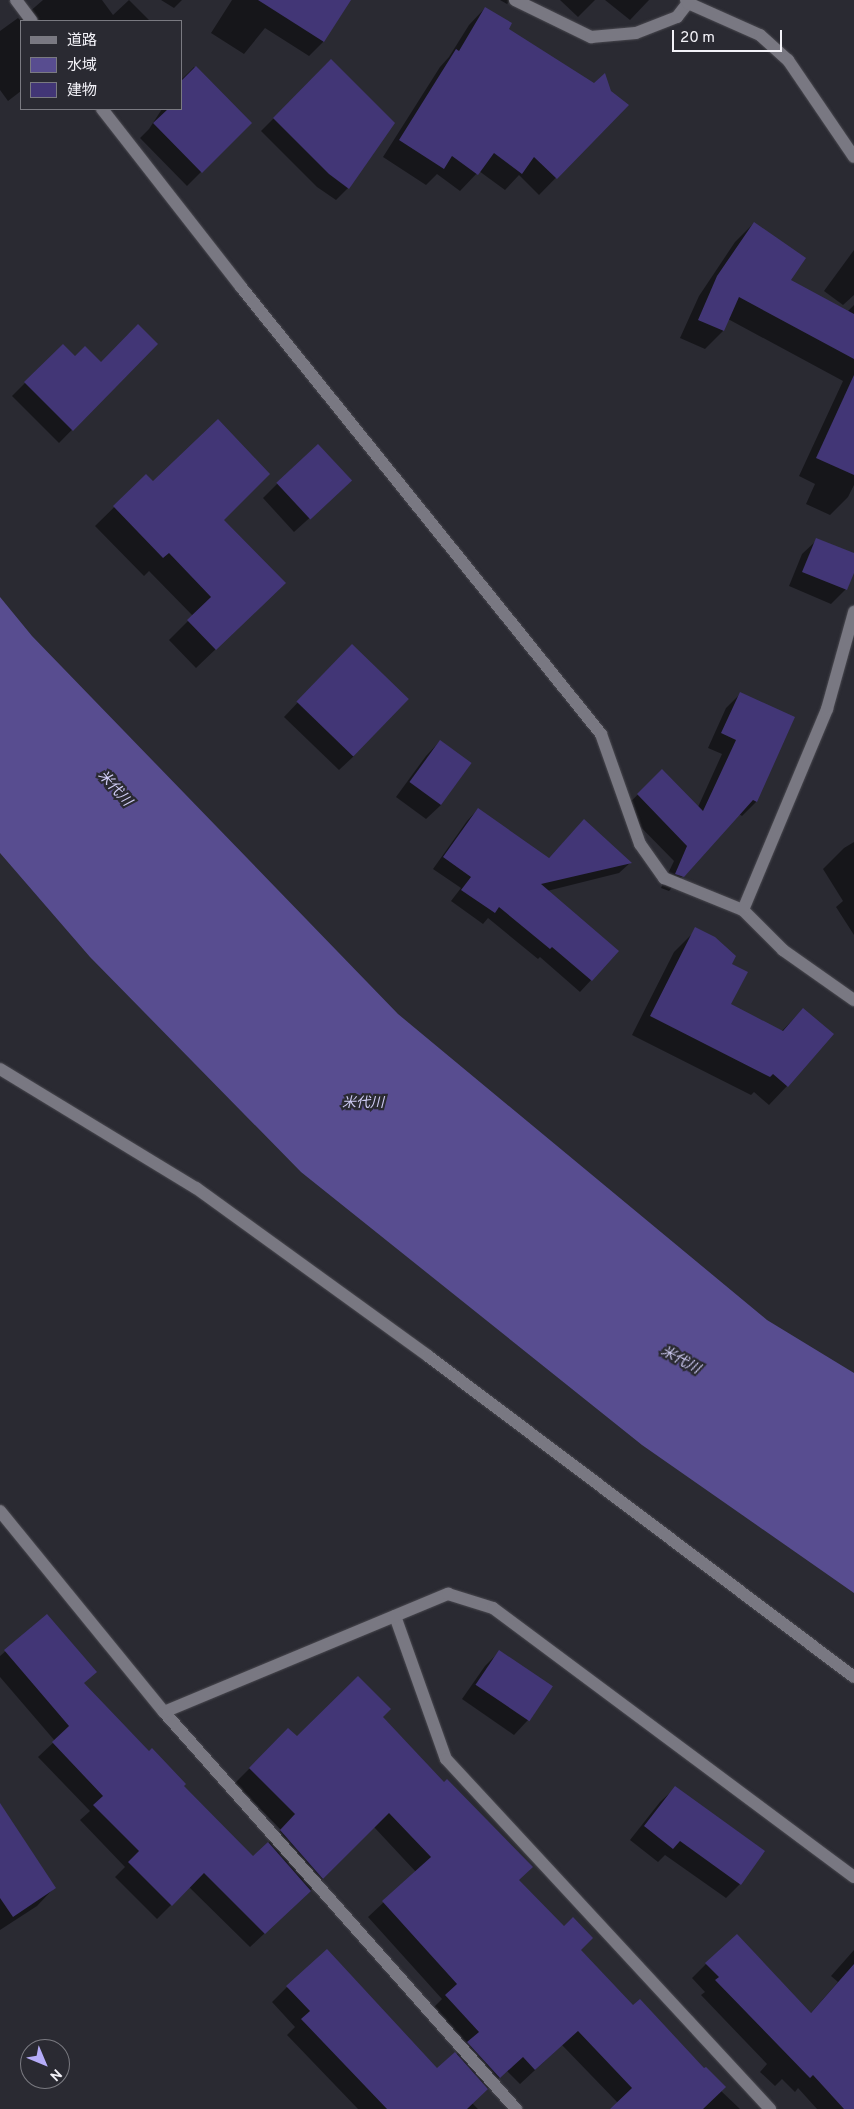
<!DOCTYPE html>
<html>
<head>
<meta charset="utf-8">
<style>
  body { margin:0 }
  #map { position:relative; width:854px; height:2109px; overflow:hidden; background:#2a2a32; font-family:Overpass,"Noto Sans JP",sans-serif }
  div>[style] { position:absolute }
  .water>* { inset:0; background:#584d90 }
  .shadow>* { inset:0; background:#0007 }
  .building>* { inset:0; background:#423676; transform-origin:0 0 }
  .roads { filter:drop-shadow(0 0 1px #49484f) drop-shadow(0 0 1px #49484f) }
  .minor>* { height:12px; margin:-6px; padding:0 6px; transform-origin:6px; border-radius:6px; background:#797882 }
  span { translate:-50% -50%; white-space:nowrap; text-align:center; line-height:1.15; -webkit-text-stroke:4.5px #2a2a32; paint-order:stroke }
  .water-label { font-size:14px; color:#cfccf4; font-style:italic }
  .legend { position:absolute; left:20px; top:20px; width:162px; height:90px; box-sizing:border-box; background:#2a2a32; border:1px solid #7a7a81; margin:0; padding:6px 9px; list-style:none; font-size:15px; color:#f3f2f8 }
  .legend li { display:flex; align-items:center; gap:10px; height:25px }
  .legend b { width:25px; border:1px solid #7a7a81 }
  .north { position:absolute; left:20px; top:2039px; width:50px; height:50px; box-sizing:border-box; background:#2a2a32; border:1px solid #7a7a81; border-radius:50%; rotate:135deg; font-size:14px; font-weight:700; line-height:20px; text-align:center; color:#f3f2f8 }
  .north::after { content:''; display:block; margin:auto; width:18px; height:22px; background:#b5acf8; clip-path:polygon(50% 0,100% 100%,50% 72%,0 100%) }
  .scale { position:absolute; left:672px; top:30px; width:110px; height:22px; box-sizing:border-box; border:2px solid #f3f2f8; border-top:0; padding-left:6px; font-size:15px; line-height:18px; white-space:nowrap; color:#f3f2f8; -webkit-text-stroke:4px #2a2a32; paint-order:stroke }
</style>
</head>
<body>
<div id="map">
  <div class="water">
    <i style="clip-path:polygon(0 597px,32px 636px,398px 1014px,767px 1320px,854px 1373px,854px 1593px,642px 1445px,301px 1172px,90px 957px,0 853px)"></i>
  </div>
  <div class="shadow">
    <i style="clip-path:polygon(43px 0,102px 0,113px 15px,129px 0,150px 21px,21px 21px,21px 91px,8px 101px,0 90px,0 31px,18px 18px,20px 20px)"></i>
    <i style="clip-path:polygon(161px 0,182px 0,174px 8px)"></i>
    <i style="clip-path:polygon(232px 0,349px 0,323px 42px,309px 56px,265px 28px,244px 54px,211px 33px)"></i>
    <i style="clip-path:polygon(500px 0,511px 0,507px 4px)"></i>
    <i style="clip-path:polygon(560px 0,595px 0,578px 17px)"></i>
    <i style="clip-path:polygon(605px 0,649px 0,630px 20px)"></i>
    <i style="clip-path:polygon(485px 8px,507px 29px,627px 105px,539px 195px,519px 175px,505px 190px,479px 171px,460px 191px,437px 174px,426px 185px,383px 157px,440px 67px,449px 57px,469px 25px)"></i>
    <i style="clip-path:polygon(331px 61px,348px 188px,336px 200px,317px 187px,261px 131px)"></i>
    <i style="clip-path:polygon(194px 67px,250px 123px,187px 186px,140px 138px,149px 129px,162px 109px,181px 109px,181px 80px)"></i>
    <i style="clip-path:polygon(754px 223px,789px 280px,847px 312px,854px 305px,854px 485px,848px 497px,830px 515px,806px 504px,815px 484px,799px 476px,843px 381px,728px 319px,723px 331px,705px 349px,680px 338px,699px 296px,735px 242px)"></i>
    <i style="clip-path:polygon(854px 250px,854px 295px,843px 305px,824px 291px)"></i>
    <i style="clip-path:polygon(156px 344px,59px 443px,12px 396px,63px 345px,75px 358px,101px 363px)"></i>
    <i style="clip-path:polygon(146px 476px,153px 483px,222px 520px,265px 602px,196px 668px,169px 640px,193px 616px,149px 571px,144px 576px,95px 526px)"></i>
    <i style="clip-path:polygon(277px 484px,336px 494px,294px 532px,263px 498px)"></i>
    <i style="clip-path:polygon(817px 540px,854px 555px,854px 569px,846px 589px,831px 604px,789px 586px,802px 554px)"></i>
    <i style="clip-path:polygon(338px 660px,354px 756px,339px 770px,284px 717px)"></i>
    <i style="clip-path:polygon(740px 694px,794px 718px,756px 802px,742px 816px,739px 814px,669px 891px,661px 888px,674px 861px,623px 809px,662px 771px,698px 807px,722px 754px,708px 748px,726px 708px)"></i>
    <i style="clip-path:polygon(440px 741px,441px 805px,426px 819px,396px 797px,426px 756px)"></i>
    <i style="clip-path:polygon(478px 809px,548px 859px,573px 832px,630px 863px,619px 873px,547px 891px,617px 952px,580px 992px,540px 957px,538px 959px,488px 918px,483px 924px,451px 901px,461px 888px,433px 869px,467px 821px)"></i>
    <i style="clip-path:polygon(854px 842px,854px 935px,836px 907px,843px 901px,823px 869px,844px 848px)"></i>
    <i style="clip-path:polygon(693px 933px,730px 965px,730px 1005px,781px 1032px,803px 1009px,787px 1086px,769px 1105px,754px 1092px,751px 1095px,632px 1035px,674px 952px)"></i>
    <i style="clip-path:polygon(47px 1615px,83px 1684px,253px 1858px,281px 1830px,235px 1783px,288px 1730px,296px 1738px,382px 1717px,518px 1881px,580px 1950px,633px 2007px,740px 2109px,612px 2109px,618px 2103px,562px 2045px,520px 2084px,507px 2071px,472px 2103px,478px 2109px,358px 2109px,287px 2035px,295px 2027px,272px 2002px,287px 1987px,437px 2069px,456px 2055px,464px 2046px,431px 2010px,442px 1999px,368px 1917px,416px 1872px,374px 1827px,326px 1876px,250px 1947px,189px 1887px,157px 1919px,115px 1877px,125px 1867px,80px 1820px,90px 1811px,38px 1757px,55px 1741px,0 1677px,0 1656px)"></i>
    <i style="clip-path:polygon(499px 1652px,551px 1687px,528px 1720px,514px 1735px,462px 1699px,485px 1666px)"></i>
    <i style="clip-path:polygon(675px 1788px,740px 1884px,726px 1898px,665px 1855px,658px 1862px,630px 1840px,660px 1802px)"></i>
    <i style="clip-path:polygon(0 1806px,54px 1888px,37px 1906px,0 1930px)"></i>
    <i style="clip-path:polygon(854px 1950px,854px 2109px,817px 2109px,798px 2088px,795px 2092px,782px 2079px,775px 2086px,760px 2072px,767px 2064px,701px 1995px,705px 1992px,692px 1978px,706px 1964px,810px 2014px,838px 1982px,831px 1976px)"></i>
  </div>
  <div class="building">
    <i style="clip-path:polygon(258px 0,351px 0,324px 42px)"></i>
    <i style="clip-path:polygon(485px 7px,512px 23px,509px 29px,594px 83px,605px 73px,611px 91px,629px 105px,557px 179px,534px 157px,522px 174px,494px 153px,478px 175px,452px 156px,444px 169px,399px 140px,456px 49px,459px 51px)"></i>
    <i style="clip-path:polygon(331px 59px,395px 123px,349px 189px,329px 174px,273px 118px)"></i>
    <i style="clip-path:polygon(196px 66px,252px 123px,202px 173px,153px 123px,168px 109px,181px 109px,181px 81px)"></i>
    <i style="clip-path:polygon(754px 222px,806px 258px,791px 280px,854px 314px,854px 359px,739px 297px,724px 331px,698px 320px,717px 276px)"></i>
    <i style="clip-path:polygon(138px 324px,158px 344px,73px 431px,24px 382px,63px 344px,75px 356px,85px 346px,101px 362px)"></i>
    <i style="clip-path:polygon(854px 375px,854px 475px,816px 458px)"></i>
    <i style="clip-path:polygon(218px 419px,270px 474px,224px 520px,286px 583px,216px 650px,187px 620px,211px 597px,169px 553px,163px 558px,113px 506px,146px 474px,153px 481px)"></i>
    <i style="left:318px;top:444px;width:50px;height:57px;rotate:47deg"></i>
    <i style="clip-path:polygon(816px 538px,854px 553px,854px 573px,847px 590px,802px 572px)"></i>
    <i style="left:352px;top:644px;width:79px;height:80px;rotate:44deg"></i>
    <i style="clip-path:polygon(740px 692px,795px 717px,757px 802px,753px 800px,684px 877px,675px 874px,687px 846px,637px 794px,662px 769px,703px 811px,736px 740px,721px 733px)"></i>
    <i style="left:440px;top:740px;width:39px;height:52px;rotate:36deg"></i>
    <i style="clip-path:polygon(478px 808px,549px 858px,584px 819px,632px 863px,541px 884px,619px 951px,592px 981px,552px 947px,550px 949px,499px 907px,495px 913px,461px 890px,471px 877px,443px 857px)"></i>
    <i style="clip-path:polygon(695px 927px,715px 937px,736px 956px,732px 964px,748px 972px,731px 1004px,783px 1031px,803px 1008px,834px 1034px,788px 1087px,773px 1074px,770px 1077px,650px 1016px)"></i>
    <i style="clip-path:polygon(47px 1614px,97px 1672px,84px 1683px,149px 1751px,152px 1748px,186px 1784px,184px 1786px,253px 1856px,268px 1842px,311px 1891px,265px 1934px,204px 1873px,172px 1906px,128px 1862px,139px 1851px,93px 1805px,103px 1796px,52px 1742px,69px 1726px,4px 1650px)"></i>
    <i style="left:499px;top:1650px;width:65px;height:42px;rotate:34deg"></i>
    <i style="clip-path:polygon(358px 1676px,391px 1709px,383px 1717px,444px 1782px,447px 1779px,533px 1867px,519px 1880px,564px 1926px,573px 1917px,593px 1938px,581px 1950px,633px 2005px,640px 1999px,704px 2068px,706px 2067px,726px 2087px,703px 2109px,610px 2109px,632px 2088px,578px 2031px,535px 2070px,523px 2057px,500px 2078px,467px 2042px,479px 2032px,445px 1995px,457px 1984px,382px 1901px,431px 1857px,389px 1813px,323px 1879px,280px 1830px,295px 1814px,249px 1768px,288px 1728px,297px 1736px)"></i>
    <i style="clip-path:polygon(675px 1786px,765px 1851px,741px 1885px,680px 1841px,673px 1849px,644px 1826px)"></i>
    <i style="clip-path:polygon(0 1803px,56px 1888px,13px 1917px,0 1898px)"></i>
    <i style="clip-path:polygon(737px 1934px,811px 2013px,854px 1964px,854px 2109px,844px 2109px,813px 2075px,810px 2078px,715px 1980px,719px 1977px,705px 1963px)"></i>
    <i style="clip-path:polygon(327px 1949px,437px 2068px,455px 2052px,488px 2089px,467px 2109px,387px 2109px,301px 2019px,310px 2011px,286px 1986px)"></i>
  </div>
  <div class="roads">
    <div class="minor">
      <i style="left:16px;top:0;width:26px;rotate:53deg"></i>
      <i style="left:515px;top:0;width:85px;rotate:26deg"></i>
      <i style="left:591px;top:37px;width:45px;rotate:-5.1deg"></i>
      <i style="left:636px;top:33px;width:44px;rotate:-21.3deg"></i>
      <i style="left:677px;top:17px;width:18px;rotate:-52deg"></i>
      <i style="left:686px;top:0;width:4px;rotate:56deg"></i>
      <i style="left:688px;top:3px;width:79px;rotate:24deg"></i>
      <i style="left:760px;top:35px;width:38px;rotate:42deg"></i>
      <i style="left:788px;top:60px;width:117px;rotate:55.8deg"></i>
      <i style="left:102px;top:109px;width:226px;rotate:52deg"></i>
      <i style="left:241px;top:287px;width:574px;rotate:51.15deg"></i>
      <i style="left:601px;top:734px;width:117px;rotate:70.5deg"></i>
      <i style="left:640px;top:844px;width:42px;rotate:54.8deg"></i>
      <i style="left:664px;top:878px;width:85px;rotate:22.1deg"></i>
      <i style="left:743px;top:910px;width:57px;rotate:45deg"></i>
      <i style="left:783px;top:950px;width:87px;rotate:35.2deg"></i>
      <i style="left:743px;top:910px;width:218px;rotate:-67.3deg"></i>
      <i style="left:827px;top:709px;width:101px;rotate:-74.4deg"></i>
      <i style="left:0;top:1069px;width:229px;rotate:31.3deg"></i>
      <i style="left:196px;top:1188px;width:286px;rotate:35.9deg"></i>
      <i style="left:428px;top:1356px;width:533px;rotate:37deg"></i>
      <i style="left:0;top:1511px;width:259px;rotate:50.8deg"></i>
      <i style="left:164px;top:1712px;width:531px;rotate:48.44deg"></i>
      <i style="left:395px;top:1616px;width:152px;rotate:70.4deg"></i>
      <i style="left:446px;top:1759px;width:477px;rotate:47.2deg"></i>
      <i style="left:164px;top:1712px;width:308px;rotate:-22.6deg"></i>
      <i style="left:448px;top:1594px;width:47px;rotate:17.3deg"></i>
      <i style="left:493px;top:1608px;width:450px;rotate:36.7deg"></i>
    </div>
  </div>
  <div class="water-label">
    <span style="left:114px;top:789px;rotate:48deg">米代川</span>
    <span style="left:363px;top:1104px">米代川</span>
    <span style="left:680px;top:1361px;rotate:29deg">米代川</span>
  </div>
  <ul class="legend">
  <li><b style="height:6px;background:#797882"></b>道路</li>
  <li><b style="height:14px;background:#584d90"></b>水域</li>
  <li><b style="height:14px;background:#423676"></b>建物</li>
  </ul>
  <div class="north">N</div>
  <div class="scale">20 m</div>
</div>
</body>
</html>
